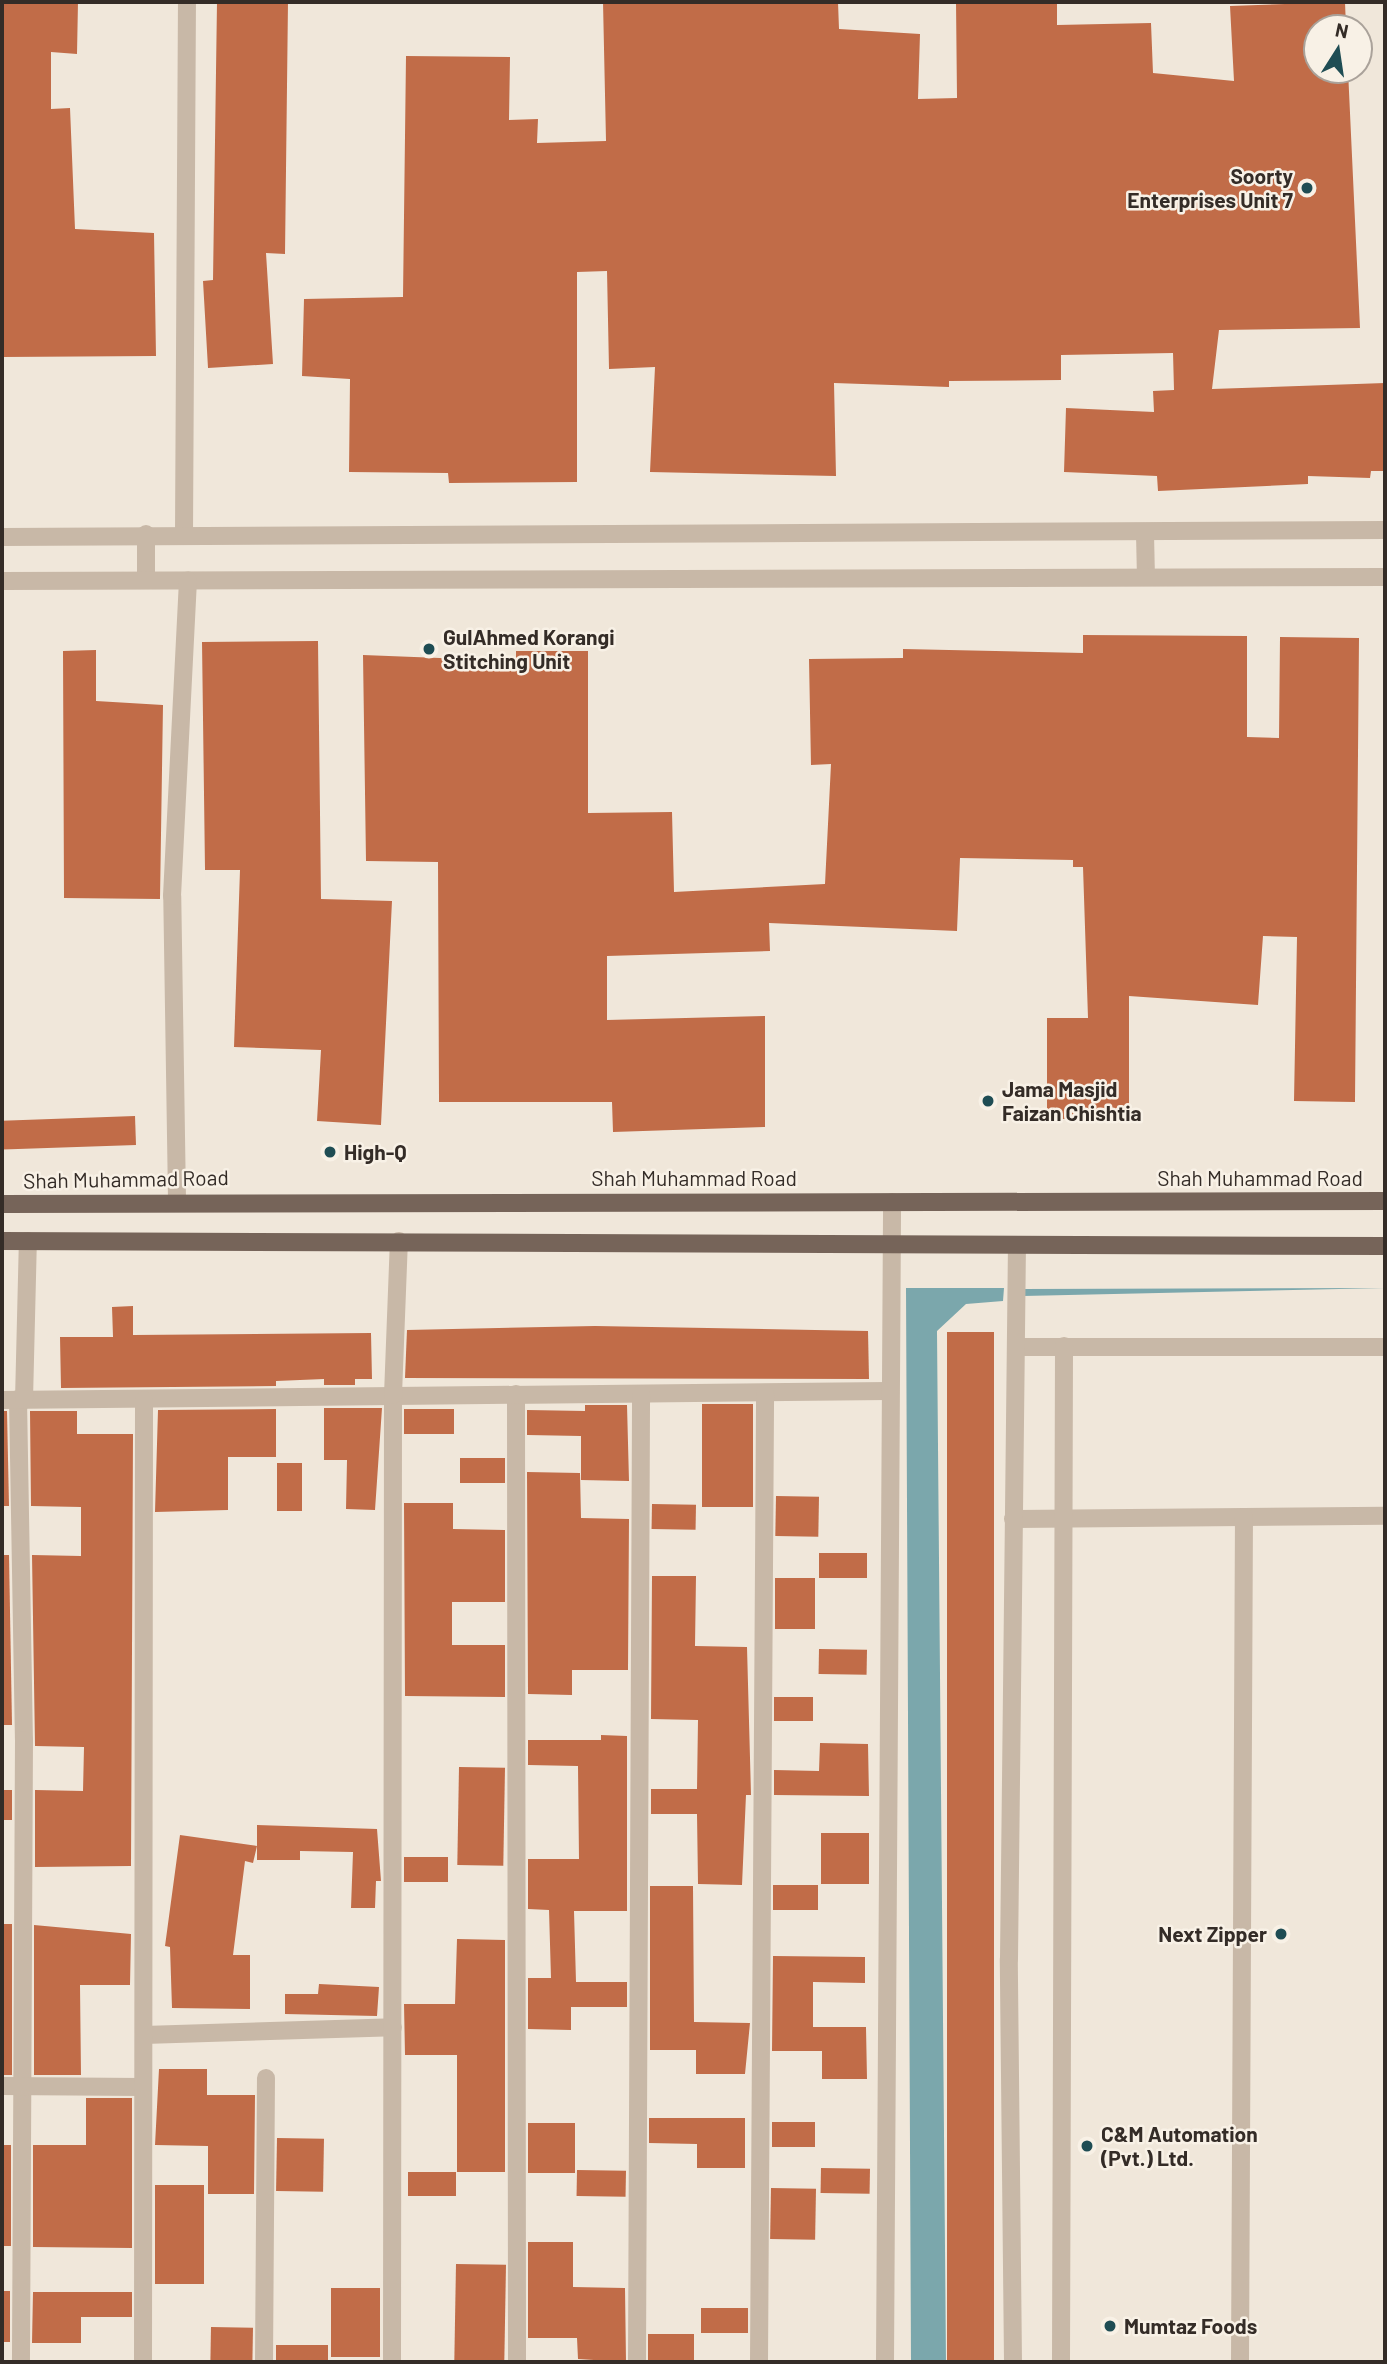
<!DOCTYPE html>
<html>
<head>
<meta charset="utf-8">
<style>
  body { margin:0 }
  #map { position:relative; width:1387px; height:2364px; overflow:hidden; background:#f0e7da; font-family:Barlow,sans-serif }
  div>[style] { position:absolute }
  .water>* { inset:0; background:#7ba7ac }
  .building>* { inset:0; background:#c16c48; transform-origin:0 0 }
  .minor>* { height:18px; margin:-9px; padding:0 9px; transform-origin:9px; border-radius:9px; background:#c8b8a7 }
  .major>* { height:18px; margin:-9px; padding:0 9px; transform-origin:9px; border-radius:9px; background:#766459 }
  .dots>* { width:19px; height:19px; translate:-50% -50%; box-sizing:border-box; border:4px solid #f8f1e6; border-radius:50% }
  span { translate:-50% -50%; white-space:nowrap; text-align:center; line-height:1.15; -webkit-text-stroke:5px #f8f1e6; paint-order:stroke }
  .poi-label { font-size:21px; color:#342c27; font-weight:700 }
  .right { translate:-100% -50%; text-align:right }
  .left { translate:0 -50%; text-align:left }
  .street-label { font-size:21px; color:#342c27 }
  .frame { position:absolute; inset:0; border:4px solid #342c27; pointer-events:none }
  .north { position:absolute; left:1303px; top:14px; width:70px; height:70px; box-sizing:border-box; background:#f8f1e6; border:2px solid #aaa29a; border-radius:50%; rotate:12deg; font-size:19px; font-weight:700; line-height:28px; text-align:center; color:#342c27 }
  .north::after { content:''; display:block; margin:auto; width:24px; height:32px; background:#1f4d54; clip-path:polygon(50% 0,100% 100%,50% 72%,0 100%) }
</style>
</head>
<body>
<div id="map">
  <div class="water">
    <i style="clip-path:polygon(906px 1288px,1004px 1288px,1003px 1301px,966px 1304px,937px 1331px,946px 2362px,911px 2362px)"></i>
    <i style="clip-path:polygon(1385px 1288px,1023px 1296px,1022px 1289px)"></i>
  </div>
  <div class="building">
    <i style="clip-path:polygon(2px 2px,78px 2px,77px 54px,51px 52px,51px 109px,70px 108px,75px 229px,154px 233px,156px 356px,2px 357px)"></i>
    <i style="clip-path:polygon(217px 2px,288px 2px,285px 254px,266px 253px,273px 364px,208px 368px,203px 281px,213px 280px)"></i>
    <i style="clip-path:polygon(603px 2px,838px 2px,839px 29px,920px 34px,918px 99px,957px 98px,956px 2px,1057px 2px,1057px 25px,1151px 23px,1153px 73px,1234px 81px,1230px 6px,1345px 2px,1346px 28px,1317px 28px,1317px 70px,1348px 70px,1360px 328px,1219px 330px,1212px 389px,1385px 383px,1385px 471px,1371px 471px,1370px 478px,1308px 476px,1308px 484px,1158px 491px,1157px 476px,1064px 472px,1066px 408px,1154px 412px,1153px 391px,1174px 390px,1173px 353px,1061px 355px,1061px 380px,949px 381px,949px 387px,834px 383px,836px 476px,650px 472px,655px 367px,609px 369px,607px 271px,577px 272px,577px 482px,449px 483px,448px 473px,349px 472px,350px 379px,302px 376px,304px 299px,403px 297px,406px 56px,510px 57px,509px 120px,538px 119px,537px 143px,606px 141px)"></i>
    <i style="clip-path:polygon(1083px 635px,1247px 636px,1247px 737px,1279px 738px,1280px 637px,1359px 638px,1355px 1102px,1294px 1101px,1297px 937px,1263px 936px,1258px 1005px,1129px 996px,1129px 1119px,1047px 1119px,1047px 1018px,1088px 1018px,1083px 867px,1073px 867px,1073px 860px,960px 858px,957px 931px,769px 923px,770px 951px,607px 956px,607px 1020px,765px 1016px,765px 1127px,613px 1132px,612px 1102px,439px 1102px,438px 862px,366px 861px,363px 655px,516px 661px,516px 651px,588px 651px,588px 813px,672px 812px,674px 892px,825px 884px,831px 764px,811px 765px,809px 659px,903px 658px,903px 649px,1083px 653px)"></i>
    <i style="clip-path:polygon(318px 641px,321px 899px,392px 901px,381px 1125px,317px 1121px,321px 1050px,234px 1047px,240px 870px,205px 870px,202px 642px)"></i>
    <i style="clip-path:polygon(96px 650px,96px 701px,163px 705px,160px 899px,64px 898px,63px 651px)"></i>
    <i style="left:135px;top:1116px;width:29px;height:133px;rotate:88deg"></i>
    <i style="clip-path:polygon(133px 1306px,133px 1335px,371px 1333px,372px 1379px,355px 1379px,355px 1385px,324px 1385px,324px 1379px,276px 1381px,276px 1386px,61px 1388px,60px 1337px,113px 1337px,112px 1307px)"></i>
    <i style="clip-path:polygon(595px 1326px,868px 1331px,869px 1379px,405px 1378px,407px 1330px)"></i>
    <i style="left:994px;top:1332px;width:1030px;height:47px;rotate:90deg"></i>
    <i style="left:702px;top:1404px;width:51px;height:103px"></i>
    <i style="clip-path:polygon(585px 1405px,627px 1405px,629px 1481px,581px 1480px,581px 1436px,527px 1435px,527px 1410px,585px 1411px)"></i>
    <i style="clip-path:polygon(324px 1408px,382px 1408px,375px 1510px,346px 1509px,347px 1460px,324px 1460px)"></i>
    <i style="clip-path:polygon(276px 1409px,276px 1457px,228px 1457px,228px 1510px,155px 1512px,158px 1410px)"></i>
    <i style="left:404px;top:1409px;width:50px;height:25px"></i>
    <i style="clip-path:polygon(2px 1411px,7px 1411px,9px 1506px,2px 1506px)"></i>
    <i style="clip-path:polygon(30px 1411px,77px 1411px,77px 1434px,133px 1434px,131px 1866px,35px 1867px,35px 1790px,83px 1791px,84px 1747px,35px 1746px,32px 1555px,81px 1556px,81px 1507px,31px 1506px)"></i>
    <i style="left:460px;top:1458px;width:45px;height:25px"></i>
    <i style="left:277px;top:1463px;width:25px;height:48px"></i>
    <i style="clip-path:polygon(527px 1472px,580px 1473px,581px 1518px,629px 1519px,628px 1670px,572px 1670px,572px 1695px,528px 1694px)"></i>
    <i style="left:776px;top:1496px;width:43px;height:40px;rotate:1deg"></i>
    <i style="clip-path:polygon(404px 1503px,453px 1503px,453px 1529px,505px 1530px,505px 1602px,452px 1602px,452px 1645px,505px 1645px,505px 1697px,405px 1696px)"></i>
    <i style="left:652px;top:1504px;width:44px;height:25px;rotate:1deg"></i>
    <i style="left:819px;top:1553px;width:48px;height:25px"></i>
    <i style="clip-path:polygon(2px 1555px,9px 1555px,12px 1725px,2px 1725px)"></i>
    <i style="clip-path:polygon(652px 1576px,696px 1576px,695px 1646px,747px 1647px,751px 1795px,746px 1795px,742px 1885px,698px 1884px,697px 1814px,651px 1814px,651px 1789px,697px 1789px,698px 1720px,651px 1719px)"></i>
    <i style="left:775px;top:1578px;width:40px;height:51px"></i>
    <i style="left:819px;top:1649px;width:48px;height:25px;rotate:1deg"></i>
    <i style="left:774px;top:1697px;width:39px;height:24px"></i>
    <i style="clip-path:polygon(601px 1735px,627px 1736px,627px 1911px,574px 1911px,576px 1982px,627px 1982px,627px 2007px,571px 2007px,571px 2030px,528px 2029px,528px 1978px,551px 1978px,549px 1910px,528px 1909px,528px 1859px,579px 1859px,578px 1766px,528px 1765px,528px 1740px,601px 1740px)"></i>
    <i style="clip-path:polygon(820px 1743px,868px 1744px,869px 1796px,774px 1795px,774px 1770px,819px 1771px)"></i>
    <i style="left:459px;top:1767px;width:46px;height:98px;rotate:1deg"></i>
    <i style="left:2px;top:1790px;width:10px;height:30px"></i>
    <i style="clip-path:polygon(257px 1825px,377px 1829px,381px 1881px,376px 1881px,375px 1908px,351px 1908px,353px 1852px,300px 1851px,300px 1860px,257px 1860px)"></i>
    <i style="left:821px;top:1833px;width:48px;height:51px"></i>
    <i style="clip-path:polygon(180px 1835px,257px 1846px,253px 1863px,245px 1861px,233px 1955px,250px 1955px,250px 2009px,172px 2008px,170px 1947px,165px 1946px)"></i>
    <i style="left:404px;top:1857px;width:44px;height:25px"></i>
    <i style="left:773px;top:1885px;width:45px;height:25px"></i>
    <i style="clip-path:polygon(650px 1886px,693px 1886px,694px 2022px,750px 2023px,745px 2074px,696px 2074px,696px 2050px,650px 2050px)"></i>
    <i style="left:2px;top:1924px;width:10px;height:151px"></i>
    <i style="clip-path:polygon(34px 1925px,131px 1934px,130px 1985px,80px 1985px,81px 2075px,34px 2075px)"></i>
    <i style="clip-path:polygon(457px 1939px,505px 1940px,505px 2172px,457px 2172px,457px 2055px,405px 2055px,404px 2004px,455px 2004px)"></i>
    <i style="clip-path:polygon(773px 1956px,865px 1957px,865px 1983px,813px 1982px,813px 2027px,866px 2027px,867px 2079px,822px 2079px,822px 2051px,772px 2051px)"></i>
    <i style="clip-path:polygon(319px 1984px,379px 1987px,377px 2016px,285px 2014px,285px 1994px,318px 1994px)"></i>
    <i style="clip-path:polygon(159px 2069px,207px 2069px,207px 2095px,255px 2095px,254px 2194px,208px 2194px,208px 2146px,155px 2145px)"></i>
    <i style="clip-path:polygon(86px 2098px,132px 2098px,132px 2248px,33px 2247px,33px 2145px,86px 2145px)"></i>
    <i style="clip-path:polygon(649px 2118px,745px 2118px,745px 2168px,697px 2168px,697px 2144px,649px 2143px)"></i>
    <i style="left:772px;top:2122px;width:43px;height:25px"></i>
    <i style="left:528px;top:2123px;width:47px;height:50px"></i>
    <i style="left:277px;top:2138px;width:47px;height:53px;rotate:1deg"></i>
    <i style="left:2px;top:2145px;width:9px;height:101px"></i>
    <i style="left:821px;top:2168px;width:49px;height:25px;rotate:1deg"></i>
    <i style="left:577px;top:2170px;width:49px;height:26px;rotate:1deg"></i>
    <i style="left:408px;top:2172px;width:48px;height:24px"></i>
    <i style="left:155px;top:2185px;width:49px;height:99px"></i>
    <i style="left:771px;top:2188px;width:45px;height:51px;rotate:1deg"></i>
    <i style="clip-path:polygon(528px 2242px,573px 2242px,573px 2287px,625px 2288px,626px 2362px,578px 2359px,577px 2338px,528px 2338px)"></i>
    <i style="left:456px;top:2264px;width:50px;height:98px;rotate:1deg"></i>
    <i style="left:331px;top:2288px;width:49px;height:69px"></i>
    <i style="left:2px;top:2291px;width:8px;height:51px"></i>
    <i style="clip-path:polygon(33px 2292px,132px 2292px,132px 2317px,81px 2317px,81px 2343px,32px 2343px)"></i>
    <i style="left:701px;top:2308px;width:47px;height:25px"></i>
    <i style="left:211px;top:2327px;width:42px;height:35px;rotate:1deg"></i>
    <i style="left:648px;top:2334px;width:46px;height:28px"></i>
    <i style="left:276px;top:2345px;width:52px;height:17px"></i>
  </div>
  <div class="minor">
    <i style="left:184px;top:533px;width:531px;rotate:-89.68deg"></i>
    <i style="left:1145px;top:534px;width:43px;rotate:88.7deg"></i>
    <i style="left:2px;top:537px;width:1383px;rotate:-0.29deg"></i>
    <i style="left:146px;top:580px;width:46px;rotate:-90deg"></i>
    <i style="left:2px;top:581px;width:1383px;rotate:-0.17deg"></i>
    <i style="left:177px;top:1199px;width:303px;rotate:-90.9deg"></i>
    <i style="left:172px;top:896px;width:316px;rotate:-87.1deg"></i>
    <i style="left:1017px;top:1347px;width:368px"></i>
    <i style="left:516px;top:1394px;width:968px;rotate:89.94deg"></i>
    <i style="left:18px;top:1399px;width:341px;rotate:89deg"></i>
    <i style="left:24px;top:1740px;width:622px;rotate:90.28deg"></i>
    <i style="left:2px;top:1400px;width:886px;rotate:-0.58deg"></i>
    <i style="left:24px;top:1400px;width:159px;rotate:-88.6deg"></i>
    <i style="left:1013px;top:1519px;width:372px;rotate:-0.5deg"></i>
    <i style="left:144px;top:2035px;width:249px;rotate:-1.8deg"></i>
    <i style="left:2px;top:2086px;width:141px;rotate:0.4deg"></i>
    <i style="left:143px;top:2362px;width:962px;rotate:-89.94deg"></i>
    <i style="left:264px;top:2362px;width:284px;rotate:-89.6deg"></i>
    <i style="left:392px;top:2362px;width:967px;rotate:-89.94deg"></i>
    <i style="left:393px;top:1395px;width:154px;rotate:-87.8deg"></i>
    <i style="left:637px;top:2362px;width:968px;rotate:-89.76deg"></i>
    <i style="left:759px;top:2362px;width:968px;rotate:-89.64deg"></i>
    <i style="left:885px;top:2362px;width:1160px;rotate:-89.65deg"></i>
    <i style="left:1013px;top:2362px;width:403px;rotate:-90.6deg"></i>
    <i style="left:1009px;top:1959px;width:714px;rotate:-89.36deg"></i>
    <i style="left:1061px;top:2362px;width:1016px;rotate:-89.83deg"></i>
    <i style="left:1240px;top:2362px;width:845px;rotate:-89.73deg"></i>
  </div>
  <div class="major">
    <i style="left:2px;top:1204px;width:1383px;rotate:-0.12deg"></i>
    <i style="left:2px;top:1241px;width:1383px;rotate:0.21deg"></i>
  </div>
  <div class="dots">
    <i style="left:1307px;top:188px;background:#1f4d54"></i>
    <i style="left:429px;top:649px;background:#1f4d54"></i>
    <i style="left:988px;top:1101px;background:#1f4d54"></i>
    <i style="left:330px;top:1152px;background:#1f4d54"></i>
    <i style="left:1281px;top:1934px;background:#1f4d54"></i>
    <i style="left:1087px;top:2146px;background:#1f4d54"></i>
    <i style="left:1110px;top:2326px;background:#1f4d54"></i>
  </div>
  <div class="poi-label">
    <span class="right" style="left:1293px;top:188px">Soorty<br>Enterprises Unit 7</span>
    <span class="left" style="left:443px;top:649px">GulAhmed Korangi<br>Stitching Unit</span>
    <span class="left" style="left:1002px;top:1101px">Jama Masjid<br>Faizan Chishtia</span>
    <span class="left" style="left:344px;top:1152px">High-Q</span>
    <span class="right" style="left:1267px;top:1934px">Next Zipper</span>
    <span class="left" style="left:1101px;top:2146px">C&amp;M Automation<br>(Pvt.) Ltd.</span>
    <span class="left" style="left:1124px;top:2326px">Mumtaz Foods</span>
  </div>
  <div class="street-label">
    <span style="left:694px;top:1178px">Shah Muhammad Road</span>
    <span style="left:1260px;top:1178px">Shah Muhammad Road</span>
    <span style="left:126px;top:1179px;rotate:-1deg">Shah Muhammad Road</span>
  </div>
  <div class="frame"></div>
  <div class="north">N</div>
</div>
</body>
</html>
